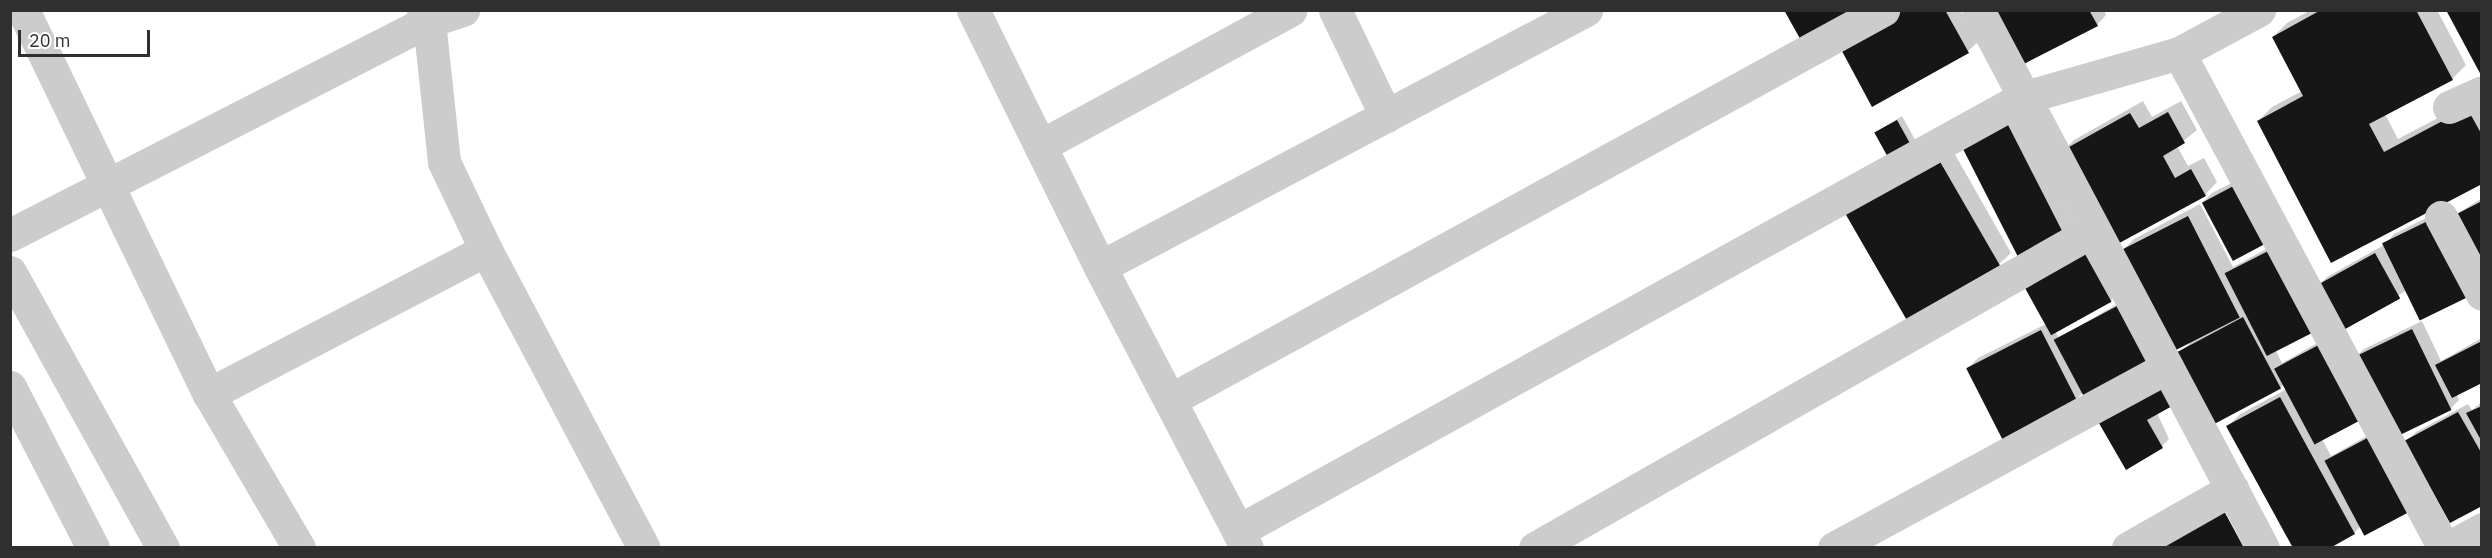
<!DOCTYPE html>
<html>
<head>
<meta charset="utf-8">
<style>
  body { margin:0 }
  #map { position:relative; width:2492px; height:558px; overflow:hidden; background:#fff; font-family:"IBM Plex Sans",sans-serif }
  div>[style] { position:absolute }
  .shadow>* { inset:0; background:#0003 }
  .building>* { inset:0; background:#161616; transform-origin:0 0 }
  .street>* { height:33px; margin:-16.5px; padding:0 16.5px; transform-origin:16.5px; border-radius:16.5px; background:#ccc }
  span { translate:-50% -50%; white-space:nowrap; text-align:center; line-height:1.15; -webkit-text-stroke:6px #fff; paint-order:stroke }
  .frame { position:absolute; inset:0; border:12px solid #2f2f2f; pointer-events:none }
  .scale { position:absolute; left:18px; top:30px; width:132px; height:27px; box-sizing:border-box; border:3px solid #2f2f2f; border-top:0; padding-left:8px; font-size:18px; line-height:21px; white-space:nowrap; color:#2f2f2f; -webkit-text-stroke:4px #fff; paint-order:stroke }
</style>
</head>
<body>
<div id="map">
  <div class="shadow">
    <i style="clip-path:polygon(1884px 10px,1960px 10px,1978px 42px,1968px 51px)"></i>
    <i style="clip-path:polygon(1991px 10px,2104px 10px,2106px 15px,2097px 25px)"></i>
    <i style="clip-path:polygon(2311px 10px,2437px 10px,2466px 65px,2452px 79px,2385px 114px,2398px 139px,2481px 95px,2482px 182px,2258px 121px,2272px 107px,2302px 91px,2273px 37px,2287px 23px)"></i>
    <i style="clip-path:polygon(2143px 101px,2152px 117px,2181px 101px,2197px 130px,2177px 146px,2188px 166px,2204px 158px,2217px 182px,2205px 195px,2062px 152px,2074px 140px)"></i>
    <i style="clip-path:polygon(2014px 109px,2076px 229px,2067px 239px,1961px 141px)"></i>
    <i style="clip-path:polygon(1902px 116px,1919px 147px,1876px 132px)"></i>
    <i style="clip-path:polygon(1948px 142px,2011px 253px,1998px 265px,1843px 207px)"></i>
    <i style="clip-path:polygon(2249px 174px,2279px 230px,2203px 202px,2212px 193px)"></i>
    <i style="clip-path:polygon(2482px 198px,2482px 264px,2407px 290px,2342px 329px,2318px 286px,2327px 277px,2384px 245px,2394px 234px,2446px 208px,2451px 218px)"></i>
    <i style="clip-path:polygon(2200px 204px,2233px 267px,2288px 237px,2276px 351px,2282px 363px,2337px 332px,2352px 360px,2364px 349px,2422px 321px,2441px 361px,2482px 338px,2482px 381px,2457px 394px,2459px 400px,2450px 409px,2376px 405px,2322px 439px,2331px 456px,2383px 427px,2361px 526px,2354px 533px,2228px 426px,2240px 414px,2287px 389px,2284px 384px,2280px 388px,2179px 353px,2190px 343px,2122px 251px,2134px 239px)"></i>
    <i style="clip-path:polygon(2090px 236px,2120px 291px,2110px 301px,2055px 331px,2059px 338px,2129px 297px,2084px 392px,2076px 399px,1968px 368px,1978px 358px,2046px 324px)"></i>
    <i style="clip-path:polygon(2482px 402px,2482px 504px,2406px 442px,2416px 432px,2468px 404px,2472px 410px)"></i>
    <i style="clip-path:polygon(2107px 409px,2157px 413px,2169px 439px,2160px 448px)"></i>
  </div>
  <div class="building">
    <i style="clip-path:polygon(1784px 10px,1863px 10px,1803px 44px)"></i>
    <i style="clip-path:polygon(1889px 10px,1945px 10px,1969px 53px,1872px 107px,1836px 40px)"></i>
    <i style="clip-path:polygon(1990px 10px,2089px 10px,2098px 26px,2018px 67px)"></i>
    <i style="clip-path:polygon(2321px 10px,2416px 10px,2453px 80px,2369px 124px,2384px 152px,2467px 108px,2482px 135px,2482px 184px,2331px 263px,2257px 121px,2303px 96px,2272px 37px)"></i>
    <i style="clip-path:polygon(2446px 10px,2482px 10px,2482px 77px)"></i>
    <i style="clip-path:polygon(2168px 112px,2185px 143px,2163px 156px,2175px 178px,2191px 169px,2206px 196px,2112px 247px,2060px 152px,2130px 113px,2139px 128px)"></i>
    <i style="left:2004px;top:117px;width:139px;height:51px;rotate:63deg"></i>
    <i style="left:1897px;top:120px;width:38px;height:26px;rotate:61deg"></i>
    <i style="left:1935px;top:153px;width:130px;height:108px;rotate:60deg"></i>
    <i style="left:2239px;top:183px;width:66px;height:42px;rotate:62deg"></i>
    <i style="clip-path:polygon(2482px 201px,2482px 265px,2451px 217px)"></i>
    <i style="left:2188px;top:216px;width:114px;height:76px;rotate:63deg"></i>
    <i style="left:2436px;top:217px;width:86px;height:60px;rotate:64deg"></i>
    <i style="left:2080px;top:245px;width:65px;height:69px;rotate:61deg"></i>
    <i style="left:2278px;top:246px;width:93px;height:60px;rotate:63deg"></i>
    <i style="left:2375px;top:253px;width:52px;height:68px;rotate:61deg"></i>
    <i style="left:2119px;top:305px;width:72px;height:74px;rotate:62deg"></i>
    <i style="left:2243px;top:317px;width:81px;height:75px;rotate:62deg"></i>
    <i style="left:2412px;top:329px;width:90px;height:67px;rotate:64deg"></i>
    <i style="left:2041px;top:330px;width:80px;height:84px;rotate:63deg"></i>
    <i style="left:2328px;top:340px;width:86px;height:61px;rotate:62deg"></i>
    <i style="clip-path:polygon(2482px 341px,2482px 383px,2452px 398px,2435px 365px)"></i>
    <i style="clip-path:polygon(2160px 381px,2174px 405px,2147px 420px,2163px 448px,2126px 470px,2096px 418px)"></i>
    <i style="clip-path:polygon(2280px 397px,2355px 534px,2330px 548px,2293px 548px,2226px 426px)"></i>
    <i style="clip-path:polygon(2482px 406px,2482px 442px,2466px 413px)"></i>
    <i style="clip-path:polygon(2458px 412px,2482px 454px,2482px 506px,2450px 523px,2404px 441px)"></i>
    <i style="left:2373px;top:435px;width:85px;height:55px;rotate:62deg"></i>
    <i style="clip-path:polygon(2223px 509px,2244px 548px,2154px 548px)"></i>
  </div>
  <div class="street">
    <i style="left:23px;top:10px;width:427px;rotate:64.2deg"></i>
    <i style="left:209px;top:394px;width:178px;rotate:59.7deg"></i>
    <i style="left:423px;top:10px;width:13px;rotate:61deg"></i>
    <i style="left:429px;top:21px;width:36px;rotate:-18deg"></i>
    <i style="left:973px;top:10px;width:287px;rotate:63.7deg"></i>
    <i style="left:1100px;top:267px;width:317px;rotate:62.4deg"></i>
    <i style="left:1335px;top:10px;width:118px;rotate:64.3deg"></i>
    <i style="left:1978px;top:10px;width:609px;rotate:62.09deg"></i>
    <i style="left:2179px;top:53px;width:561px;rotate:61.84deg"></i>
    <i style="left:2449px;top:107px;width:36px;rotate:-24deg"></i>
    <i style="left:1040px;top:146px;width:285px;rotate:-28.5deg"></i>
    <i style="left:2441px;top:217px;width:87px;rotate:62deg"></i>
    <i style="left:10px;top:235px;width:470px;rotate:-27.1deg"></i>
    <i style="left:429px;top:21px;width:142px;rotate:83.9deg"></i>
    <i style="left:444px;top:162px;width:98px;rotate:64.5deg"></i>
    <i style="left:486px;top:250px;width:337px;rotate:62.1deg"></i>
    <i style="left:1100px;top:267px;width:550px;rotate:-27.87deg"></i>
    <i style="left:10px;top:272px;width:316px;rotate:61deg"></i>
    <i style="left:10px;top:387px;width:181px;rotate:62.7deg"></i>
    <i style="left:209px;top:394px;width:312px;rotate:-27.5deg"></i>
    <i style="left:1170px;top:400px;width:813px;rotate:-28.68deg"></i>
    <i style="left:1238px;top:531px;width:896px;rotate:-28.91deg"></i>
    <i style="left:2022px;top:98px;width:163px;rotate:-16deg"></i>
    <i style="left:2179px;top:53px;width:91px;rotate:-28.3deg"></i>
    <i style="left:1535px;top:548px;width:643px;rotate:-29.63deg"></i>
    <i style="left:1834px;top:548px;width:379px;rotate:-28.5deg"></i>
    <i style="left:2128px;top:548px;width:120px;rotate:-29.6deg"></i>
    <i style="left:2448px;top:548px;width:39px;rotate:-29deg"></i>
  </div>
  <div class="frame"></div>
  <div class="scale">20 m</div>
</div>
</body>
</html>
